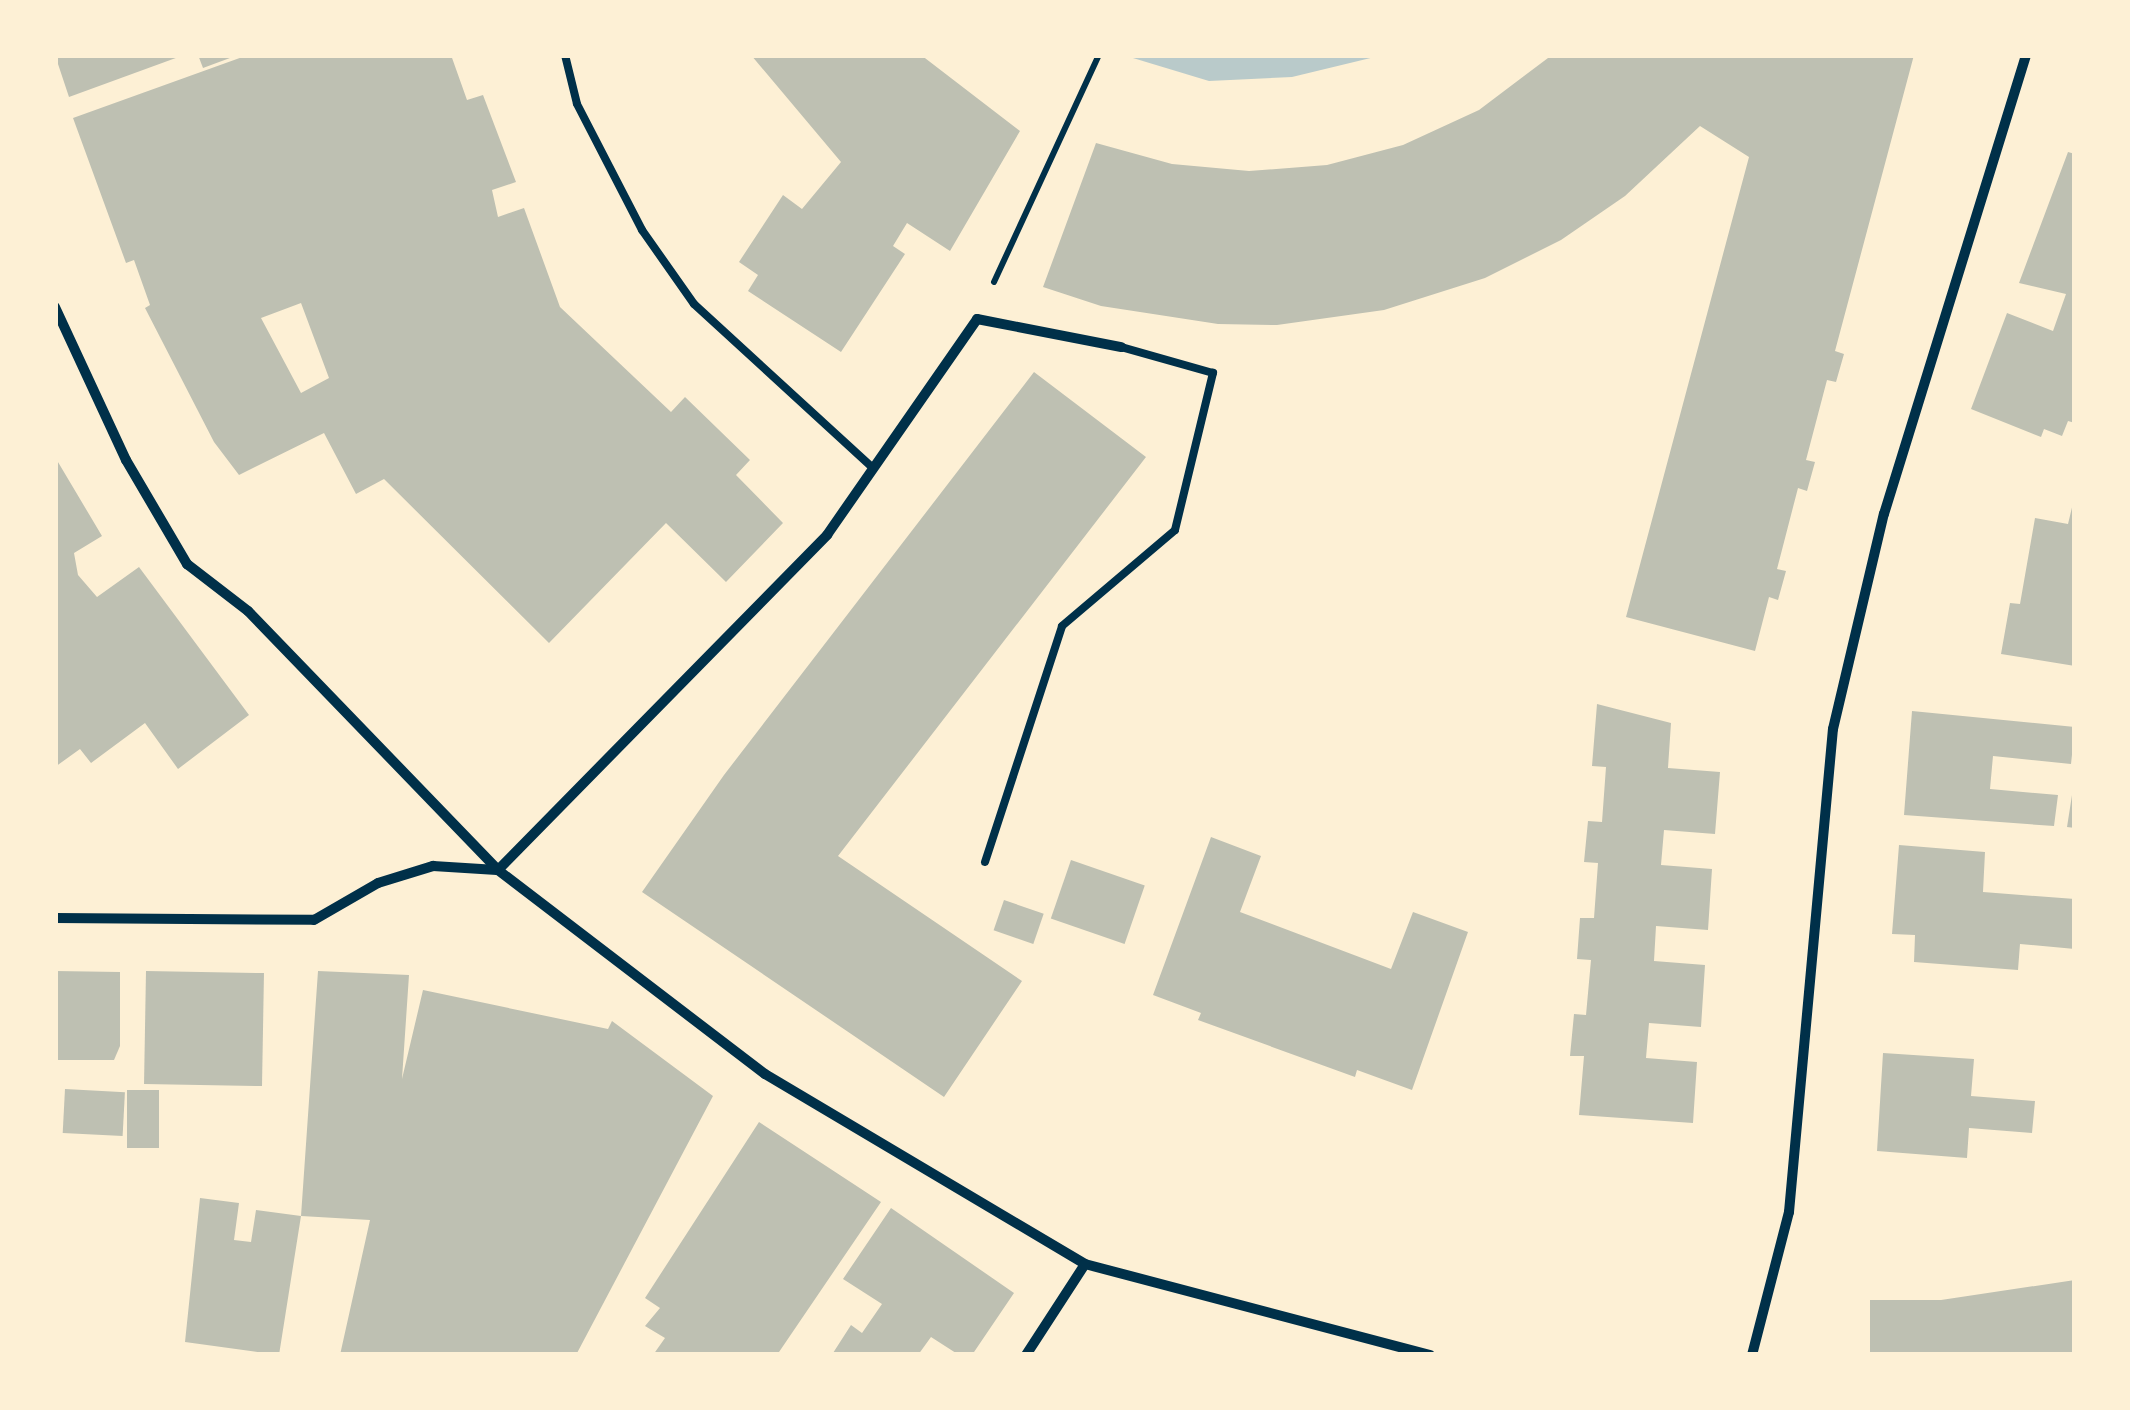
<!DOCTYPE html>
<html>
<head>
<meta charset="utf-8">
<style>
  body { margin:0 }
  #map { position:relative; width:2130px; height:1410px; overflow:hidden; background:#fdf0d5; font-family:Lora,serif }
  div>[style] { position:absolute }
  .green>* { inset:0; background:#b9caca }
  .building>* { inset:0; background:#bec0b2; transform-origin:0 0 }
  .path>* { height:6px; margin:-3px; padding:0 3px; transform-origin:3px; border-radius:3px; background:#003049 }
  .service>* { height:8px; margin:-4px; padding:0 4px; transform-origin:4px; border-radius:4px; background:#003049 }
  .minor>* { height:10px; margin:-5px; padding:0 5px; transform-origin:5px; border-radius:5px; background:#003049 }
  span { translate:-50% -50%; white-space:nowrap; text-align:center; line-height:1.15; -webkit-text-stroke:9px #fdf0d5; paint-order:stroke }
  .frame { position:absolute; inset:0; border:58px solid #fdf0d5; pointer-events:none }
</style>
</head>
<body>
<div id="map">
  <div class="green">
    <i style="clip-path:polygon(1123px 55px,1383px 55px,1292px 77px,1209px 81px)"></i>
  </div>
  <div class="building">
    <i style="clip-path:polygon(55px 55px,184px 55px,69px 97px)"></i>
    <i style="clip-path:polygon(198px 55px,238px 55px,203px 68px)"></i>
    <i style="clip-path:polygon(evenodd,248px 55px,451px 55px,467px 100px,483px 95px,516px 182px,492px 190px,498px 217px,524px 208px,560px 307px,671px 412px,685px 397px,750px 460px,736px 475px,783px 523px,726px 582px,666px 523px,549px 643px,384px 479px,356px 494px,324px 433px,239px 475px,214px 442px,145px 308px,150px 305px,134px 260px,126px 263px,73px 118px,248px 55px,301px 303px,329px 378px,301px 393px,261px 318px,301px 303px)"></i>
    <i style="clip-path:polygon(751px 55px,921px 55px,1020px 131px,950px 251px,907px 223px,893px 246px,905px 254px,841px 352px,748px 291px,758px 275px,739px 262px,783px 195px,802px 209px,841px 162px)"></i>
    <i style="clip-path:polygon(1552px 55px,1914px 55px,1835px 351px,1844px 354px,1836px 382px,1827px 380px,1806px 460px,1815px 462px,1807px 491px,1798px 488px,1777px 569px,1786px 571px,1778px 600px,1769px 597px,1755px 651px,1626px 617px,1749px 157px,1700px 126px,1625px 196px,1561px 240px,1485px 278px,1384px 310px,1277px 325px,1218px 324px,1101px 306px,1043px 287px,1096px 143px,1172px 164px,1249px 171px,1327px 165px,1403px 145px,1479px 110px)"></i>
    <i style="clip-path:polygon(2068px 152px,2075px 154px,2075px 423px,2068px 421px,2062px 436px,2044px 429px,2041px 437px,1971px 409px,2007px 313px,2053px 331px,2066px 294px,2019px 283px)"></i>
    <i style="clip-path:polygon(1034px 372px,1146px 457px,838px 856px,1022px 981px,944px 1097px,642px 892px,724px 775px)"></i>
    <i style="clip-path:polygon(55px 457px,102px 536px,74px 553px,78px 575px,97px 597px,139px 567px,249px 715px,178px 769px,145px 723px,91px 763px,80px 749px,55px 767px)"></i>
    <i style="clip-path:polygon(2075px 495px,2075px 666px,2001px 654px,2010px 603px,2020px 604px,2035px 518px,2068px 524px)"></i>
    <i style="clip-path:polygon(1597px 704px,1671px 723px,1668px 768px,1720px 772px,1715px 834px,1664px 830px,1661px 865px,1712px 869px,1708px 930px,1656px 926px,1654px 961px,1705px 965px,1701px 1027px,1649px 1023px,1646px 1058px,1697px 1062px,1693px 1123px,1579px 1115px,1584px 1056px,1570px 1056px,1574px 1014px,1586px 1015px,1591px 960px,1577px 959px,1580px 918px,1594px 918px,1598px 863px,1584px 862px,1588px 821px,1602px 822px,1606px 767px,1592px 766px)"></i>
    <i style="clip-path:polygon(1912px 711px,2075px 727px,2071px 764px,1993px 756px,1990px 789px,2058px 795px,2054px 826px,1904px 815px)"></i>
    <i style="clip-path:polygon(2075px 776px,2075px 828px,2067px 827px)"></i>
    <i style="clip-path:polygon(1211px 837px,1261px 856px,1240px 912px,1391px 969px,1413px 912px,1468px 932px,1412px 1090px,1357px 1070px,1355px 1077px,1198px 1020px,1201px 1013px,1153px 995px)"></i>
    <i style="clip-path:polygon(1899px 845px,1985px 852px,1983px 892px,2075px 899px,2075px 949px,2020px 944px,2018px 970px,1914px 962px,1915px 935px,1892px 934px)"></i>
    <i style="left:1071px;top:860px;width:78px;height:62px;rotate:19deg"></i>
    <i style="left:1004px;top:900px;width:42px;height:32px;rotate:19deg"></i>
    <i style="clip-path:polygon(55px 971px,120px 972px,120px 1046px,114px 1060px,55px 1060px)"></i>
    <i style="left:146px;top:971px;width:118px;height:113px;rotate:1deg"></i>
    <i style="clip-path:polygon(318px 971px,409px 975px,402px 1079px,423px 990px,608px 1029px,612px 1021px,713px 1096px,576px 1355px,340px 1355px,370px 1220px,301px 1216px,279px 1355px,185px 1342px,200px 1198px,239px 1203px,234px 1240px,251px 1242px,256px 1210px,301px 1216px)"></i>
    <i style="clip-path:polygon(1883px 1053px,1974px 1059px,1971px 1096px,2035px 1101px,2032px 1133px,1969px 1128px,1967px 1158px,1877px 1151px)"></i>
    <i style="left:65px;top:1089px;width:60px;height:44px;rotate:3deg"></i>
    <i style="left:127px;top:1090px;width:32px;height:58px"></i>
    <i style="clip-path:polygon(759px 1122px,881px 1202px,777px 1355px,653px 1355px,665px 1338px,645px 1326px,660px 1308px,645px 1298px)"></i>
    <i style="clip-path:polygon(891px 1208px,1014px 1293px,972px 1355px,959px 1355px,931px 1337px,918px 1355px,833px 1353px,851px 1325px,862px 1333px,882px 1304px,843px 1279px)"></i>
    <i style="clip-path:polygon(2075px 1280px,2075px 1355px,1870px 1355px,1870px 1300px,1941px 1300px)"></i>
  </div>
  <div class="path">
    <i style="left:994px;top:282px;width:250px;rotate:-65.2deg"></i>
  </div>
  <div class="service">
    <i style="left:565px;top:55px;width:50px;rotate:76.2deg"></i>
    <i style="left:577px;top:104px;width:142px;rotate:62.7deg"></i>
    <i style="left:642px;top:230px;width:90px;rotate:54.9deg"></i>
    <i style="left:694px;top:304px;width:239px;rotate:42.5deg"></i>
    <i style="left:985px;top:862px;width:248px;rotate:-71.9deg"></i>
    <i style="left:1062px;top:626px;width:148px;rotate:-40.3deg"></i>
    <i style="left:1175px;top:530px;width:162px;rotate:-76.4deg"></i>
    <i style="left:1213px;top:373px;width:96px;rotate:-164.2deg"></i>
  </div>
  <div class="minor">
    <i style="left:55px;top:307px;width:169px;rotate:65.1deg"></i>
    <i style="left:126px;top:460px;width:121px;rotate:59.6deg"></i>
    <i style="left:187px;top:564px;width:77px;rotate:37.6deg"></i>
    <i style="left:248px;top:611px;width:360px;rotate:46deg"></i>
    <i style="left:498px;top:870px;width:336px;rotate:37.4deg"></i>
    <i style="left:765px;top:1074px;width:372px;rotate:30.7deg"></i>
    <i style="left:1085px;top:1264px;width:357px;rotate:14.8deg"></i>
    <i style="left:498px;top:870px;width:470px;rotate:-45.5deg"></i>
    <i style="left:827px;top:535px;width:263px;rotate:-55.2deg"></i>
    <i style="left:977px;top:319px;width:147px;rotate:11deg"></i>
    <i style="left:55px;top:918px;width:259px;rotate:0.4deg"></i>
    <i style="left:314px;top:920px;width:74px;rotate:-30deg"></i>
    <i style="left:378px;top:883px;width:58px;rotate:-17.2deg"></i>
    <i style="left:433px;top:866px;width:64px;rotate:3.6deg"></i>
    <i style="left:1026px;top:1355px;width:108px;rotate:-57deg"></i>
    <i style="left:1752px;top:1355px;width:148px;rotate:-75.5deg"></i>
    <i style="left:1789px;top:1212px;width:485px;rotate:-84.8deg"></i>
    <i style="left:1833px;top:729px;width:221px;rotate:-76.7deg"></i>
    <i style="left:1884px;top:514px;width:480px;rotate:-72.8deg"></i>
  </div>
  <div class="frame"></div>
</div>
</body>
</html>
